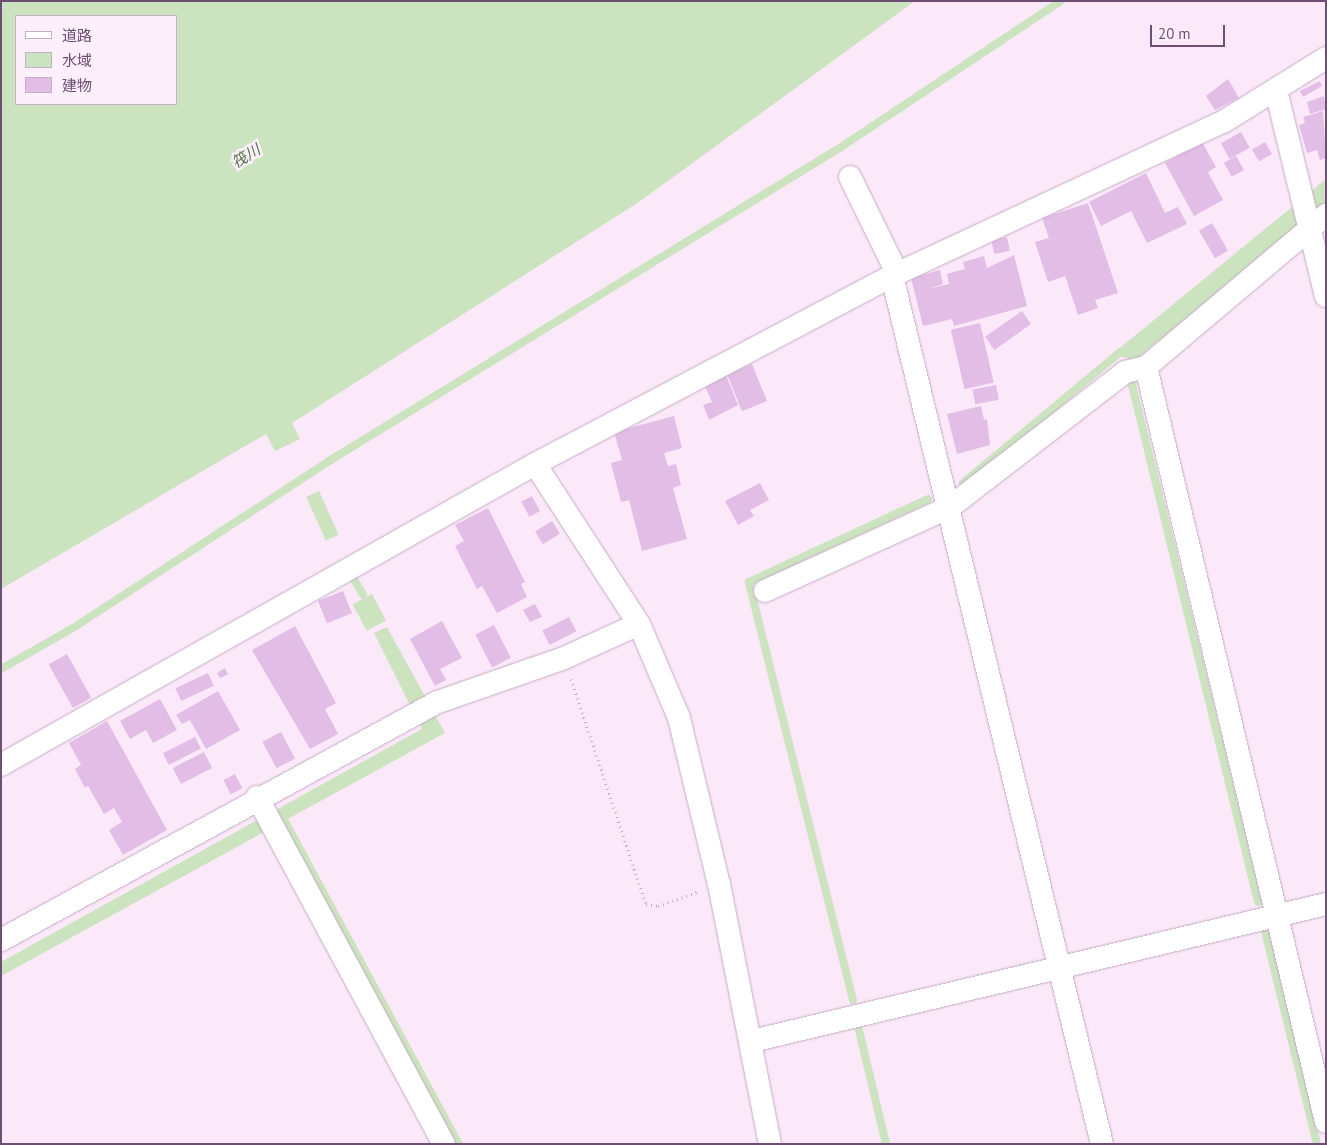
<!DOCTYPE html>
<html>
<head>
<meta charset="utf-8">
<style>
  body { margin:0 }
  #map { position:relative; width:1327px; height:1145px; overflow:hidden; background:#fbe9f9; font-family:"PT Sans","Noto Sans JP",sans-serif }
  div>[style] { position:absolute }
  .water>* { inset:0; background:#cce3bf; transform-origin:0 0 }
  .stream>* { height:8px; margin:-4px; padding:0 4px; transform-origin:4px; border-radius:4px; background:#cce3bf }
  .building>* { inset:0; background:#e2bde6; transform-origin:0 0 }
  .path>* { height:3px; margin-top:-1.5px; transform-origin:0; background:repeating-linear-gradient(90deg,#cda6d2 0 1px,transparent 0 5px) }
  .roads { filter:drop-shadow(0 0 1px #c5abc7) drop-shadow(0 0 1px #c5abc7) }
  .minor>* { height:22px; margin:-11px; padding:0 11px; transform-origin:11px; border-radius:11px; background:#fff }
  span { translate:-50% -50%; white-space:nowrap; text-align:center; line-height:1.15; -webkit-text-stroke:5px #fdf0fc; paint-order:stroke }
  .water-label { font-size:15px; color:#547644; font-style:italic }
  .frame { position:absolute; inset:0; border:2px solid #6e4f73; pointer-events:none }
  .legend { position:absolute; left:15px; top:15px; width:162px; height:90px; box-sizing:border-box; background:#fdf0fc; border:1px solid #c4b0c5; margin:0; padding:6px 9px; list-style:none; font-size:15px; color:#6e4f73 }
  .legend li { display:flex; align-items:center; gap:10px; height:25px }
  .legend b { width:25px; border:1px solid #c4b0c5 }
  .scale { position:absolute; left:1150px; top:25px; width:75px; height:22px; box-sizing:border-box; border:2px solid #6e4f73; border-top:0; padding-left:6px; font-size:15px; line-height:18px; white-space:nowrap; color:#6e4f73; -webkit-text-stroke:4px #fdf0fc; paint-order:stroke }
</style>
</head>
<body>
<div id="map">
  <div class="water">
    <i style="clip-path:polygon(evenodd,1px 1px,915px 1px,639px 202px,292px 423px,300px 439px,275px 451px,266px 434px,1px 589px,1px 1px,16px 16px,176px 16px,176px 104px,16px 104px,16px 16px)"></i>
    <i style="clip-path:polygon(1326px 179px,1326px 203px,1134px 361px,1119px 355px,1121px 347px)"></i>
    <i style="left:319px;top:491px;width:48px;height:14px;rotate:66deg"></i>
    <i style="left:372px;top:594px;width:30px;height:22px;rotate:62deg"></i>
    <i style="clip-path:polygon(387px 627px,445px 733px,1px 976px,1px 962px,422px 729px,374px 633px)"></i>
  </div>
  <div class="stream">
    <i style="left:1132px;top:385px;width:532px;rotate:76.3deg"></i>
    <i style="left:963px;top:483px;width:204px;rotate:-39.8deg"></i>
    <i style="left:1120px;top:352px;width:8px;rotate:14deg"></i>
    <i style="left:355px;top:581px;width:16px;rotate:60deg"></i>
    <i style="left:1px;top:669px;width:83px;rotate:-29.7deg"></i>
    <i style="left:73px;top:628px;width:306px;rotate:-33.1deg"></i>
    <i style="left:329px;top:461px;width:601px;rotate:-31.52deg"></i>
    <i style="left:841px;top:147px;width:264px;rotate:-33.6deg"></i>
    <i style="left:281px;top:814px;width:375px;rotate:61.7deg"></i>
    <i style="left:1265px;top:931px;width:219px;rotate:76.3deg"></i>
    <i style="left:853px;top:1000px;width:431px;rotate:-104deg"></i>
    <i style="left:749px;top:582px;width:197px;rotate:-24.9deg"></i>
    <i style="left:859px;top:1030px;width:117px;rotate:76.7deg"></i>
  </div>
  <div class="building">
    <i style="clip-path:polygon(1228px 79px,1239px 98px,1215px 110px,1206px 96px)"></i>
    <i style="clip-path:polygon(1320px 81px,1322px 86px,1303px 97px,1300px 91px)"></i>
    <i style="clip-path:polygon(1324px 96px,1326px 109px,1310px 114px,1307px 102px)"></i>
    <i style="clip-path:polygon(1323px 111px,1326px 158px,1320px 160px,1317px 150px,1307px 153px,1299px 125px,1305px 123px,1303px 117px)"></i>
    <i style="left:1241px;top:132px;width:18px;height:23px;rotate:61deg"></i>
    <i style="clip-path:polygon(1202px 142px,1216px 167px,1208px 172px,1223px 200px,1194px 216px,1165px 163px)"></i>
    <i style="left:1265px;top:142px;width:14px;height:15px;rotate:60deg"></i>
    <i style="left:1236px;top:156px;width:16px;height:14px;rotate:60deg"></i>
    <i style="clip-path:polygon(1146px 173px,1165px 213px,1178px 207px,1187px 224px,1147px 243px,1131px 211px,1101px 226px,1089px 202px)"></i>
    <i style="clip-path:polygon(1088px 203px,1118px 293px,1095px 300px,1098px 308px,1078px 315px,1065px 276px,1048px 282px,1035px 242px,1049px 238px,1042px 218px)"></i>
    <i style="left:1212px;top:223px;width:32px;height:15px;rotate:60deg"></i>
    <i style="left:1007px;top:237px;width:14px;height:16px;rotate:78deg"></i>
    <i style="clip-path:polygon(1014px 255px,1027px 306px,954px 326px,952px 319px,923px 326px,911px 278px,940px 270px,943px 284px,928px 289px,949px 284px,947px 274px,965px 269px,963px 262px,984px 256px,987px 268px)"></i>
    <i style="left:1022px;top:311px;width:16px;height:45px;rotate:55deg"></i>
    <i style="left:980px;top:323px;width:61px;height:30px;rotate:77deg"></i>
    <i style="left:752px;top:364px;width:40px;height:27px;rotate:68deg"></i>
    <i style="clip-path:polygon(726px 375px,738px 405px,709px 420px,703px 405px,712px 402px,704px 384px)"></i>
    <i style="left:996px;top:385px;width:15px;height:24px;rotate:79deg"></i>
    <i style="clip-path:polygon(981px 406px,984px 420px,987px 419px,990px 445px,957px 454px,947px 414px)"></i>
    <i style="clip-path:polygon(674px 416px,682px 448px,664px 453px,668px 466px,676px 464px,681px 485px,673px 488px,687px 539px,642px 551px,629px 500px,621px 502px,611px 463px,622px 460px,614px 432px)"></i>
    <i style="clip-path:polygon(760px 483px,769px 500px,750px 510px,754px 516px,738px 525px,725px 501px)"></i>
    <i style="left:532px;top:496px;width:17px;height:12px;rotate:62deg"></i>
    <i style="clip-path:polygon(488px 508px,525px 582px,521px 584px,527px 597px,497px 613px,482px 586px,477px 589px,455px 546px,464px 541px,455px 525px)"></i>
    <i style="left:552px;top:521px;width:15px;height:20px;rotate:58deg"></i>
    <i style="left:343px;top:591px;width:24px;height:27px;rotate:68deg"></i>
    <i style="clip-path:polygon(535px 604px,542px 617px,530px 622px,523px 610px)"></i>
    <i style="left:569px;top:617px;width:16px;height:30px;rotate:63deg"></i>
    <i style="clip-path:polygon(442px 621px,462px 658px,440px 669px,446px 680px,435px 686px,410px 639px)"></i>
    <i style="left:494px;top:625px;width:37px;height:21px;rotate:63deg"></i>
    <i style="clip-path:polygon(295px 626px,336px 703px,325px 709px,338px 734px,310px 749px,252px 650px)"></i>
    <i style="left:67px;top:654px;width:50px;height:21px;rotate:61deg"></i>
    <i style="clip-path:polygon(225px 668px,228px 674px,220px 678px,217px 673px)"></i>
    <i style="left:208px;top:673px;width:14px;height:36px;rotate:65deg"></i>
    <i style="clip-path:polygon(218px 691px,240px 730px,206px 749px,190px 720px,182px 724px,176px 715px)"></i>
    <i style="clip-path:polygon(160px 699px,177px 730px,153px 743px,146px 730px,130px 739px,120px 721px)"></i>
    <i style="clip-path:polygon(107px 721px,167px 830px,123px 855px,109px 830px,122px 822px,114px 808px,104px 814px,88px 786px,85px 788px,75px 769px,81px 765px,69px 743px)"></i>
    <i style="left:281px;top:732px;width:30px;height:21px;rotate:62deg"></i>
    <i style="left:195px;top:737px;width:13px;height:36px;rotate:63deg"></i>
    <i style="left:204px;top:752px;width:18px;height:35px;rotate:63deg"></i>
    <i style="left:235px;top:774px;width:16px;height:13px;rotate:63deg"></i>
  </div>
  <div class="path">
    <i style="left:571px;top:679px;width:237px;rotate:71.6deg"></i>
    <i style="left:646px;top:904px;width:12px;rotate:9deg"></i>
    <i style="left:658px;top:906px;width:41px;rotate:-19.7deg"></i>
  </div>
  <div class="roads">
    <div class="minor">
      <i style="left:1276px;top:90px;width:212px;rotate:76.4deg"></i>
      <i style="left:850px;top:177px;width:107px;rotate:63.9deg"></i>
      <i style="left:892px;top:276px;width:893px;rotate:76.4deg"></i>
      <i style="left:1146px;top:367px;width:776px;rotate:76.59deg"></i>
      <i style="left:535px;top:464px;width:191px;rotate:57deg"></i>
      <i style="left:639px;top:624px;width:102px;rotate:66.9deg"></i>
      <i style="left:679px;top:718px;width:171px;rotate:76.5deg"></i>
      <i style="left:719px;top:884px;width:265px;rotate:78.9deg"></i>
      <i style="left:765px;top:591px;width:203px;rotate:-24.4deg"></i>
      <i style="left:950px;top:507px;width:221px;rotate:-37.6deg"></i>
      <i style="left:1125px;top:372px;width:22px;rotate:-13deg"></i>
      <i style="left:1146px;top:367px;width:236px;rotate:-40.2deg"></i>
      <i style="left:1px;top:765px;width:613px;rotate:-29.41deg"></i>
      <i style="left:535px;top:464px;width:403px;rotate:-27.8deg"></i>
      <i style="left:892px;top:276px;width:365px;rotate:-25deg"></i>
      <i style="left:1223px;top:122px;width:121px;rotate:-31.9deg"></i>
      <i style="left:257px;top:797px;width:394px;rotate:61.7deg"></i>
      <i style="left:1px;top:940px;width:498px;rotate:-28.6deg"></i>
      <i style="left:438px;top:702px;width:133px;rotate:-19.2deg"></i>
      <i style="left:564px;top:658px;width:82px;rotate:-24.4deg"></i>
      <i style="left:752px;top:1041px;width:590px;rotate:-13.42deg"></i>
    </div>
  </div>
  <div class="water-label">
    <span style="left:246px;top:156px;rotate:-32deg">筏川</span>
  </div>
  <div class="frame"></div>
  <ul class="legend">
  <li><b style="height:6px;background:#fff"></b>道路</li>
  <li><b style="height:14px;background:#cce3bf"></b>水域</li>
  <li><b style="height:14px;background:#e2bde6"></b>建物</li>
  </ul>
  <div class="scale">20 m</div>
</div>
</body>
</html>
